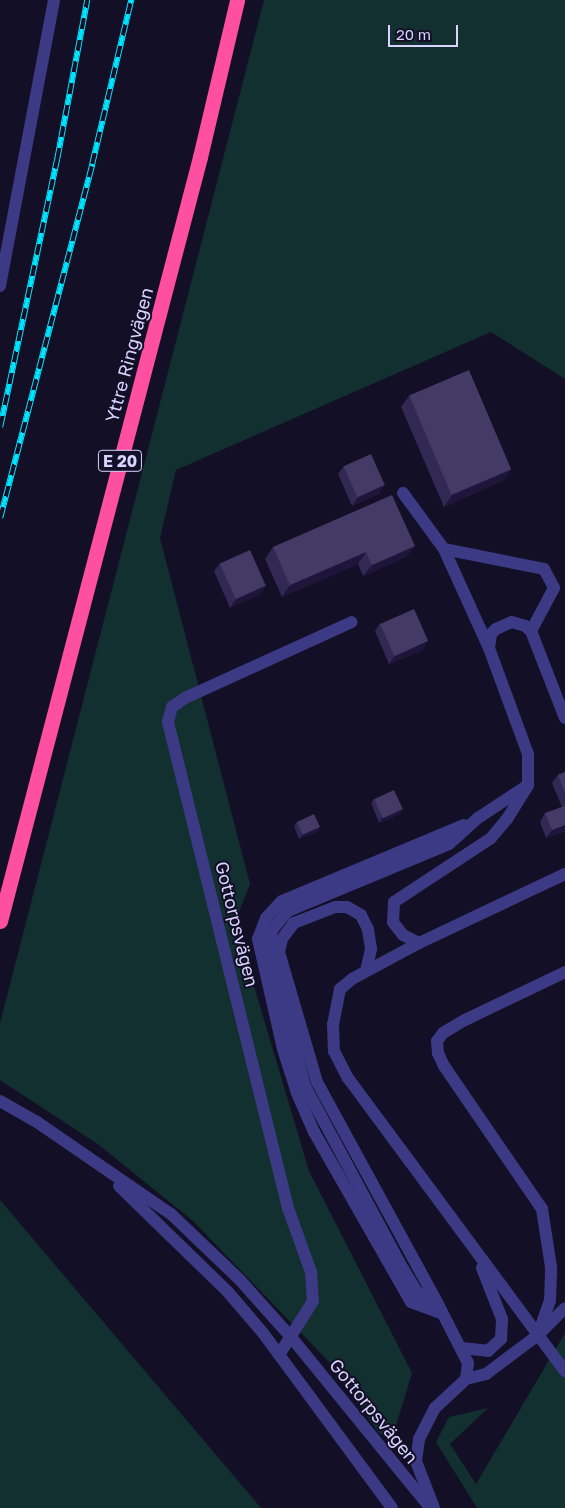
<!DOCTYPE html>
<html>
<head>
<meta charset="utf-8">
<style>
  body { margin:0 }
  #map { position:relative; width:565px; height:1508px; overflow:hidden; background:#130f26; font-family:"Golos Text",sans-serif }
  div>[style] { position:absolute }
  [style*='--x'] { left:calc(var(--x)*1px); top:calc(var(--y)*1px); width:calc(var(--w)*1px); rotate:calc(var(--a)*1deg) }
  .green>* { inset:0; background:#12302f }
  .minor>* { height:12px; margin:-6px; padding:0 6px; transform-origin:6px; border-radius:6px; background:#3d3a85 }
  .highway>* { height:15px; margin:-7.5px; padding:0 7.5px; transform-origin:7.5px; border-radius:7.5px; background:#ff4fa3 }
  .rail>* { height:5.5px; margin-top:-2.75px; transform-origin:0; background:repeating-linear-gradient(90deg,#130f26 0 11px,#00e5ff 0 22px); box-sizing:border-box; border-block:1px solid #00e5ff }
  .wall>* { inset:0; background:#312854 }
  .shaded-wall>* { inset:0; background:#1d163a }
  .building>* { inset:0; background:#433a66; transform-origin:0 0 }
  span { translate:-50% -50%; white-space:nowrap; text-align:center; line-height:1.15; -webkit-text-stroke:4px #130f26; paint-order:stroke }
  .shield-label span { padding:1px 4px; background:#130f26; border:1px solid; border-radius:4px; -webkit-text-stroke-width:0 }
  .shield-label { font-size:16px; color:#d9d4ff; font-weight:700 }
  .street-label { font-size:18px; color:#d9d4ff }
  .scale { position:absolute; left:388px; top:25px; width:70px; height:22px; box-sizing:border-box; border:2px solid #d9d4ff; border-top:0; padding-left:6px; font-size:15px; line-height:18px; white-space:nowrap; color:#d9d4ff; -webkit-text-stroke:4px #130f26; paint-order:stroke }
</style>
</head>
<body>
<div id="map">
  <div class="green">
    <div style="clip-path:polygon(264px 0,565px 0,565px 379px,491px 332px,176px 470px,160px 538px,250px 884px,235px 922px,309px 1171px,412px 1373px,391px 1442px,378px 1432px,330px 1363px,193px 1221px,99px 1145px,0 1080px,0 1023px)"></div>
    <div style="clip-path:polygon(0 1200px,261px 1508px,0 1508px)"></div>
    <div style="clip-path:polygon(565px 1333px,565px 1508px,477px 1508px,436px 1442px,449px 1417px,488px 1408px,450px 1444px,476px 1484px)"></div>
  </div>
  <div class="minor">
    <div style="--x:0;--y:286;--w:291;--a:-79.3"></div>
    <div style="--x:403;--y:493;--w:69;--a:53.8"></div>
    <div style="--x:444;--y:549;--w:109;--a:65.6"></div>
    <div style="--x:444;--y:549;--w:102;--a:11.3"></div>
    <div style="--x:544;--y:569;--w:21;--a:62"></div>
    <div style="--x:554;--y:588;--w:49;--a:118.1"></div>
    <div style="--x:565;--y:874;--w:161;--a:154.7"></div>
    <div style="--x:419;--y:943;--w:76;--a:151.8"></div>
    <div style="--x:352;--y:979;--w:16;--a:140"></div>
    <div style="--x:340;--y:989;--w:36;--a:101"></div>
    <div style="--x:333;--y:1024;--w:27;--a:88"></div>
    <div style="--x:334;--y:1051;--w:30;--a:63"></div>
    <div style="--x:348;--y:1078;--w:365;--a:53.5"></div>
    <div style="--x:419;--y:943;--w:18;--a:-153"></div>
    <div style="--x:403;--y:935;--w:16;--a:-128"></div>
    <div style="--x:393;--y:922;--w:20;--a:-87"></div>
    <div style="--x:394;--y:902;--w:116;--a:-33.4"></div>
    <div style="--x:491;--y:838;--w:25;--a:-50"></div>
    <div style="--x:507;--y:819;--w:38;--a:-58"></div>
    <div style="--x:366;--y:971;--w:23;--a:-77"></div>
    <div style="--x:371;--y:949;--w:20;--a:-99"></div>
    <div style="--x:368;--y:929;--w:16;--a:-117"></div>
    <div style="--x:361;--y:915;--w:16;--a:-150"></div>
    <div style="--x:347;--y:907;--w:12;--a:180"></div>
    <div style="--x:335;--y:907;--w:44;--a:158.7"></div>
    <div style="--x:294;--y:923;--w:20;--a:127"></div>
    <div style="--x:282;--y:939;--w:13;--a:103"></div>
    <div style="--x:279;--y:952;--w:135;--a:73.7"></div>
    <div style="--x:317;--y:1082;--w:251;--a:61.4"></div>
    <div style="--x:0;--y:1101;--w:43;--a:29.6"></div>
    <div style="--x:37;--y:1122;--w:163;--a:34.5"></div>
    <div style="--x:171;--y:1214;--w:95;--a:43.7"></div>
    <div style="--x:240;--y:1280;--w:76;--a:48.2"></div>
    <div style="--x:291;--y:1337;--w:218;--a:50.8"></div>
    <div style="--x:119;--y:1186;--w:152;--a:44.2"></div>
    <div style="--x:228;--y:1292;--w:54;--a:49.5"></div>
    <div style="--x:263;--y:1333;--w:217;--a:53.6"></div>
    <div style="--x:441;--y:1313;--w:32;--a:-160"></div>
    <div style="--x:411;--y:1302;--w:196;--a:-119.7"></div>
    <div style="--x:314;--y:1132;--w:43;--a:-113.6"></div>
    <div style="--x:297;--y:1093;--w:46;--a:-107.7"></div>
    <div style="--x:283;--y:1049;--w:113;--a:-102.8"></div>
    <div style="--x:258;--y:939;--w:22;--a:-69"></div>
    <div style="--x:266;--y:918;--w:23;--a:-47"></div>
    <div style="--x:282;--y:901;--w:197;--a:-22.7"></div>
    <div style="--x:538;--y:1335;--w:36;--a:-71"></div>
    <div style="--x:550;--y:1301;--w:34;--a:-88"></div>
    <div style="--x:551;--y:1267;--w:59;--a:-98.8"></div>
    <div style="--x:542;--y:1209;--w:173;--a:-124.4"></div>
    <div style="--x:444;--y:1066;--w:14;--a:-115"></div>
    <div style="--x:438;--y:1053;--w:12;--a:-95"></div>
    <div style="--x:437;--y:1041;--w:10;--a:-53"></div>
    <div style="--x:443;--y:1033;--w:26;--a:-31"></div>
    <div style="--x:465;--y:1020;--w:111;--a:-25.6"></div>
    <div style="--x:461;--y:1348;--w:27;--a:6"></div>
    <div style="--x:488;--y:1351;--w:18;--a:-43"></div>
    <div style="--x:501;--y:1339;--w:20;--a:-87"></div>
    <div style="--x:502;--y:1319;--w:55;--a:-111.4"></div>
    <div style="--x:279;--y:1355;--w:64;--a:-57.8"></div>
    <div style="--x:313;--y:1301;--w:29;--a:-94"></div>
    <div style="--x:311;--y:1272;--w:68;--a:-109.8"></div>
    <div style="--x:288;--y:1208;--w:501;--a:-103.87"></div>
    <div style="--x:168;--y:722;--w:16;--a:-75"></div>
    <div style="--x:172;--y:707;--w:16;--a:-35"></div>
    <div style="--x:185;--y:698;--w:183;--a:-24.5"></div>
    <div style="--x:466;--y:1379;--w:21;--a:-14"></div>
    <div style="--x:486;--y:1374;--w:65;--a:-36.9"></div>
    <div style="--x:538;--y:1335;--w:38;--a:-45"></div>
    <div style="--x:434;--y:1508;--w:50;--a:-111"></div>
    <div style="--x:416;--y:1461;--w:22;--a:-82"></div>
    <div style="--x:419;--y:1439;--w:35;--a:-63"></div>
    <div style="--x:435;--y:1408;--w:42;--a:-43.1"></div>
    <div style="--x:466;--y:1379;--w:16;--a:-83"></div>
    <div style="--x:468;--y:1363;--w:66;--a:-117"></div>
    <div style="--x:438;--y:1304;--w:24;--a:-150"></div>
    <div style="--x:417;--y:1292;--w:27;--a:-121"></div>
    <div style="--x:403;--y:1269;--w:208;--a:-118.2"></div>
    <div style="--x:305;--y:1086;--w:143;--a:-104.6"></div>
    <div style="--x:269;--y:948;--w:18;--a:-81"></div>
    <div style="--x:272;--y:930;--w:25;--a:-50"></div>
    <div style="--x:288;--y:911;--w:174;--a:-22.6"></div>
    <div style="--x:449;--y:844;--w:39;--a:-42"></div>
    <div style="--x:478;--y:818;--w:60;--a:-33.4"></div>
    <div style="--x:528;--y:785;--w:31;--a:-90"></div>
    <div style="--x:528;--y:754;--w:113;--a:-110.2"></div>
    <div style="--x:489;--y:648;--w:14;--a:-82"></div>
    <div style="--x:491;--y:634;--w:7;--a:-45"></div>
    <div style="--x:496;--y:629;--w:17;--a:-24"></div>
    <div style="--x:512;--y:622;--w:14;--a:17"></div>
    <div style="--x:525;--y:626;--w:8;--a:40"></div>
    <div style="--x:531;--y:631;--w:93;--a:68.7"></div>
  </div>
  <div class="highway">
    <div style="--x:0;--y:921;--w:790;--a:-75.33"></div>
    <div style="--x:200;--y:157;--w:161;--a:-76.7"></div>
  </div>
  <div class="rail">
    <div style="--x:0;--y:427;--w:274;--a:-78"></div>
    <div style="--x:57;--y:159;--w:162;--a:-79.3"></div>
    <div style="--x:0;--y:518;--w:366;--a:-75.4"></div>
    <div style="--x:92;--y:164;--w:169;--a:-76.6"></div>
  </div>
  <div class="wall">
    <div style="clip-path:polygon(409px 396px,504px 480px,444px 507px,401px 407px)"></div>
    <div style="clip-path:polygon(344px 466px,379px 494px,352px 506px,338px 474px)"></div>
    <div style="clip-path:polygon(415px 546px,406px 557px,363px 576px,358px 564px,282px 597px,265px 559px,273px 547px)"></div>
    <div style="clip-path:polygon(220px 563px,261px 594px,230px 608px,214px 571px)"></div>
    <div style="clip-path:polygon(380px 623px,423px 650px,389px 664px,375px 631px)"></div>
    <div style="clip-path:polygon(565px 772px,565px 831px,546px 838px,540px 822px,545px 813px,562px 807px,552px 783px,558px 775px)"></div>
    <div style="clip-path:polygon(374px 799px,400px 814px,379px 823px,371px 803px)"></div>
    <div style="clip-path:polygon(297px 822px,320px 827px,317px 832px,299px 839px,294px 826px)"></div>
  </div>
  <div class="shaded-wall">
    <div style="clip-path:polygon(512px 469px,504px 480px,444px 507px,452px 495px)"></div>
    <div style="clip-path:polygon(385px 485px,379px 494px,352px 506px,358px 497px)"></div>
    <div style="clip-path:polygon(415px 546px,406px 557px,363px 576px,372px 565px)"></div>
    <div style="clip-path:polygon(366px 552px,358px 564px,282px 597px,290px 585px)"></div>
    <div style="clip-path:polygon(266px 586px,261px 594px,230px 608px,236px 599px)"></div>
    <div style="clip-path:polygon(428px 641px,423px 650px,389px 664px,395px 656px)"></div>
    <div style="clip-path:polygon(403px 809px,400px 814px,379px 823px,382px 818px)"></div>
    <div style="clip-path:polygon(565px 825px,565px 831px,546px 838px,552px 830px)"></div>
    <div style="clip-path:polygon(320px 827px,317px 832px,299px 839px,302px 835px)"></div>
  </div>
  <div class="building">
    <div style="left:469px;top:370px;width:108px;height:65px;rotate:67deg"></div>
    <div style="left:371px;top:454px;width:34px;height:30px;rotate:66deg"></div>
    <div style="clip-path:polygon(392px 495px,415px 546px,372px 565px,366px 552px,290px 585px,273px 547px)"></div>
    <div style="left:250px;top:550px;width:39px;height:33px;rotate:66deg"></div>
    <div style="left:414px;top:609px;width:35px;height:37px;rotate:66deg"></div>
    <div style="clip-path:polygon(565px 772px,565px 793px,558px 775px)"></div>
    <div style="left:394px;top:790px;width:21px;height:22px;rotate:65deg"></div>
    <div style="clip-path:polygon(565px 806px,565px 825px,552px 830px,545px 813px)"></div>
    <div style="left:314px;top:814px;width:14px;height:19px;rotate:65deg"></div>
  </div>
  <div class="shield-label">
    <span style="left:120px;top:461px">E 20</span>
  </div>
  <div class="street-label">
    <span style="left:129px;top:355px;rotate:-75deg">Yttre Ringvägen</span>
    <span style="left:237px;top:924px;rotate:76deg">Gottorpsvägen</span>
    <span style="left:374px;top:1411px;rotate:51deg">Gottorpsvägen</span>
  </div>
  <div class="scale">20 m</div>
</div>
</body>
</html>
